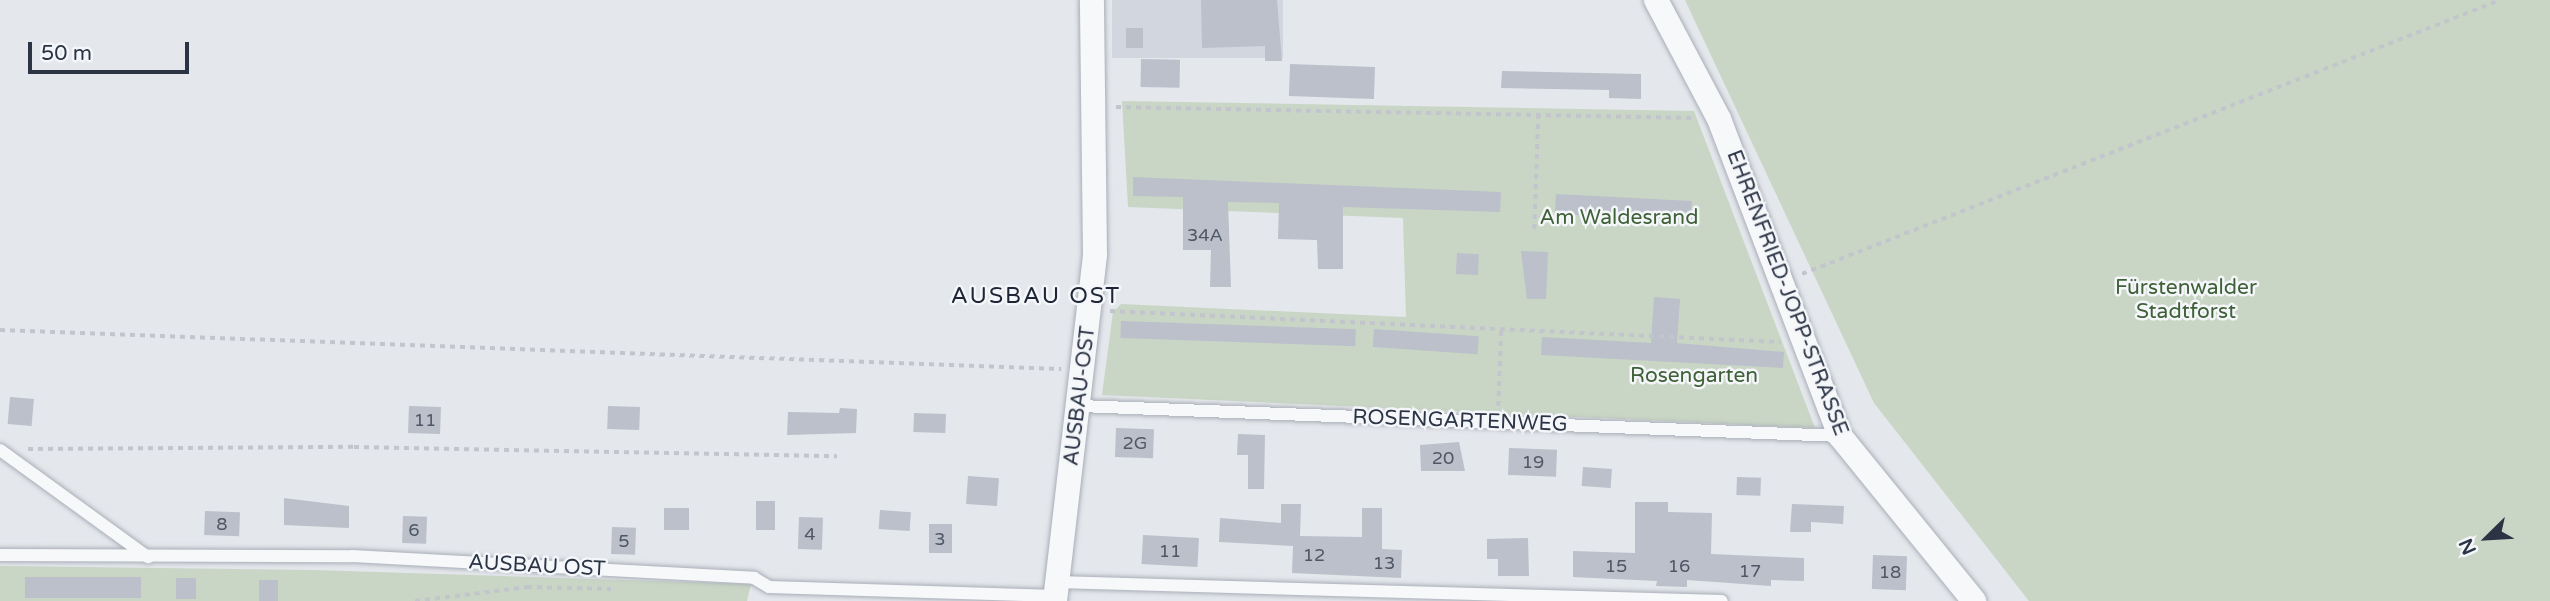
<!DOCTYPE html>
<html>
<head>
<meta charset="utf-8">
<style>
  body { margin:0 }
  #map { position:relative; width:2550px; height:601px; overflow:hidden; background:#e4e7ec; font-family:"Varela Round",sans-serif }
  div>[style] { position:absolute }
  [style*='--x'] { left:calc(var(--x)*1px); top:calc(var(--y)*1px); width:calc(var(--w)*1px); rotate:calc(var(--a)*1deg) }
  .built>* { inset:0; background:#d2d6de; transform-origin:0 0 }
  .green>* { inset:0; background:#c9d6c5 }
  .building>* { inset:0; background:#bbc0ca; transform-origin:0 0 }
  .path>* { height:3.5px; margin-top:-1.75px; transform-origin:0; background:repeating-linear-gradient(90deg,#c2c5cb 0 5px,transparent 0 10px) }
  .roads { filter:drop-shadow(0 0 2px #a9aeb7) drop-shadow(0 0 2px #a9aeb7) }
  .service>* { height:12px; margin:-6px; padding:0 6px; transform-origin:6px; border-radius:6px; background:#f7f8fa }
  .minor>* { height:24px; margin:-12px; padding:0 12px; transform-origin:12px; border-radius:12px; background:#f7f8fa }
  span { translate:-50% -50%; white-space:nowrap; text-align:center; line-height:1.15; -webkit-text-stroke:5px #f4f6f9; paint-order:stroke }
  .number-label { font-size:18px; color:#4f5766 }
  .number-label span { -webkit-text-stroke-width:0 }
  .park-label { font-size:21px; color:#3f6138 }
  .street-label { font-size:21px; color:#2b3445 }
  .neighbourhood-label { font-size:23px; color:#1d2536; letter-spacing:2px }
  .north { position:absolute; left:2452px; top:503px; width:70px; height:70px; -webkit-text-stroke:5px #f4f6f9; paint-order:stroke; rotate:246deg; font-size:19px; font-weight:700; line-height:28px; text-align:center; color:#2b3445 }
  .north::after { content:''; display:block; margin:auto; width:24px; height:32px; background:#2b3445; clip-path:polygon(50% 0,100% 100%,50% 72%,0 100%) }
  .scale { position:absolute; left:28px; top:42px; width:161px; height:32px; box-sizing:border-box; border:4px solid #2b3445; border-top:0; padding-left:9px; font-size:21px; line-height:24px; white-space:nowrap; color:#2b3445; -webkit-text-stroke:5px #f4f6f9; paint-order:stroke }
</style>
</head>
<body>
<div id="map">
  <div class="built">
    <div style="left:1112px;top:0;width:171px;height:58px"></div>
  </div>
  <div class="green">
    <div style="clip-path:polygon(1685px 0,2550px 0,2550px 601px,2029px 601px,1874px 403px)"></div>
    <div style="clip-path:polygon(1122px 101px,1694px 111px,1815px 428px,1102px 395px,1113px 312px,1121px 304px,1406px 317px,1403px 218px,1128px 207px)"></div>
    <div style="clip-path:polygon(0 566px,315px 570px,751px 584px,747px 601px,0 601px)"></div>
  </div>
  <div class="building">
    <div style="clip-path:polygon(1201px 0,1277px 0,1282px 61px,1265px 61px,1265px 46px,1202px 48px)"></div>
    <div style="left:1126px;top:28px;width:17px;height:20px"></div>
    <div style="left:1141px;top:59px;width:39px;height:28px;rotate:1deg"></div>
    <div style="left:1375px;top:67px;width:32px;height:85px;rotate:92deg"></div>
    <div style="clip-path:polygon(1502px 71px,1641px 74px,1641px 99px,1609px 98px,1609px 90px,1501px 88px)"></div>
    <div style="clip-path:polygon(1133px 177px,1501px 192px,1500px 212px,1343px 207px,1343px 269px,1318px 269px,1317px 240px,1278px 239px,1279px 203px,1228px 202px,1231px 287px,1210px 287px,1211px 250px,1183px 250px,1183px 197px,1133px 196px)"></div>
    <div style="left:1556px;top:194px;width:136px;height:20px;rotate:3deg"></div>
    <div style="clip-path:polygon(1521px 251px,1548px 252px,1546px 299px,1527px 299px)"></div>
    <div style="left:1457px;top:253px;width:22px;height:21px;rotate:3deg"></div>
    <div style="clip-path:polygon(1654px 297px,1680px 299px,1677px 343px,1784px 352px,1783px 368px,1541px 355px,1542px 337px,1651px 343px)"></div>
    <div style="left:1121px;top:321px;width:235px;height:17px;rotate:2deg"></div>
    <div style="left:1374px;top:329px;width:105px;height:18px;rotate:4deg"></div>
    <div style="left:10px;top:397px;width:24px;height:27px;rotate:5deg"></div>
    <div style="left:409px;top:406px;width:32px;height:27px;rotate:2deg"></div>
    <div style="left:608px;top:406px;width:32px;height:23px;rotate:2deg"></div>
    <div style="clip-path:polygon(840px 408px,857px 409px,856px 433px,787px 435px,788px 412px,839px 413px)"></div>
    <div style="left:914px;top:413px;width:32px;height:19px;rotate:2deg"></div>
    <div style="left:1116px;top:428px;width:38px;height:29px;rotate:2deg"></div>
    <div style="clip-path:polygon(1238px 434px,1265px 435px,1264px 489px,1248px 489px,1248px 455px,1237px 455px)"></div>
    <div style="clip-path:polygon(1459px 442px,1465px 471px,1421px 471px,1420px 445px)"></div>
    <div style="left:1509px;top:448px;width:48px;height:27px;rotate:2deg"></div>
    <div style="left:1583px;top:467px;width:29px;height:19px;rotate:4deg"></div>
    <div style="left:968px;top:476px;width:31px;height:28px;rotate:4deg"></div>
    <div style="left:1737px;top:477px;width:24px;height:18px;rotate:2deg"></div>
    <div style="clip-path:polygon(284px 498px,349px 506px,349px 528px,284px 525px)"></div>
    <div style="left:756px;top:501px;width:19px;height:29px"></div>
    <div style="clip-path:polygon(1635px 502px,1668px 502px,1668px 512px,1712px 513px,1711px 554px,1804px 558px,1804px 581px,1771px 580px,1771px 586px,1687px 580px,1687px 587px,1656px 586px,1657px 581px,1573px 577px,1573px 551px,1635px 553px)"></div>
    <div style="clip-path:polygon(1281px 504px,1301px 504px,1300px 536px,1362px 537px,1362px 508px,1382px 508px,1382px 549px,1402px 550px,1401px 578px,1292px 573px,1293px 546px,1219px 542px,1220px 518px,1281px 523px)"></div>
    <div style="clip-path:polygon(1792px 504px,1844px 506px,1843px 524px,1811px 522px,1811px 532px,1790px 532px)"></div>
    <div style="left:664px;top:508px;width:25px;height:22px"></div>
    <div style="left:880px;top:510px;width:31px;height:19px;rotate:4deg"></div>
    <div style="left:205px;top:511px;width:35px;height:24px;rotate:2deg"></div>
    <div style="left:403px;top:516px;width:24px;height:27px;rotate:2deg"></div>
    <div style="left:799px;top:517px;width:24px;height:32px;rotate:2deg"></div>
    <div style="left:929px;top:524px;width:23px;height:29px"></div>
    <div style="left:612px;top:527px;width:24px;height:27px;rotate:2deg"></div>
    <div style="left:1143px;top:535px;width:56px;height:29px;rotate:3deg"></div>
    <div style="clip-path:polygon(1528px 538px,1529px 576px,1498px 576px,1498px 559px,1487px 559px,1487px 539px)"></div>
    <div style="left:1873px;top:555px;width:34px;height:34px;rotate:2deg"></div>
    <div style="left:25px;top:577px;width:116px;height:21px"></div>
    <div style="left:176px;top:578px;width:20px;height:21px"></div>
    <div style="left:259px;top:580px;width:19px;height:21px"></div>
  </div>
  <div class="path">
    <div style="--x:1116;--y:107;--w:577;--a:1.09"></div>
    <div style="--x:1534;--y:229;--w:114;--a:-88"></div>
    <div style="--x:1802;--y:274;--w:750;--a:-21.43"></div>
    <div style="--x:1110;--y:311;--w:671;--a:2.65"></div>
    <div style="--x:0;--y:330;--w:1062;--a:2.11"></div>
    <div style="--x:1498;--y:406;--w:78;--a:-87.8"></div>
    <div style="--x:28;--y:449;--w:326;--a:-0.4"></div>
    <div style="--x:354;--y:447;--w:483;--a:1.1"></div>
    <div style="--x:415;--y:601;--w:113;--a:-7.1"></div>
    <div style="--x:527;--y:587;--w:84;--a:1.4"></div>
  </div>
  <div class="roads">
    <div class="service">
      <div style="--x:1080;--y:406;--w:761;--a:2.26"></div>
      <div style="--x:0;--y:450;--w:183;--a:35.9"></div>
      <div style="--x:0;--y:555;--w:352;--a:0.2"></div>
      <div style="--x:352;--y:556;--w:403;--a:3.1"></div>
      <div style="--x:754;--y:578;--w:17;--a:31"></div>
      <div style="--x:769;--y:587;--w:287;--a:1.8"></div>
      <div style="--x:1057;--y:582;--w:665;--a:1.64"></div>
    </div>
    <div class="minor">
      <div style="--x:1656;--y:0;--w:135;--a:62.1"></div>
      <div style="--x:1719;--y:119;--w:339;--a:69.1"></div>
      <div style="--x:1840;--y:436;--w:213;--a:50.9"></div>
      <div style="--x:1055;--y:601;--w:349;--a:-83.4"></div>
      <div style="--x:1095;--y:254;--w:254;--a:-90.7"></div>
    </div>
  </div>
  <div class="number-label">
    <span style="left:1205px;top:235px">34A</span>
    <span style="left:425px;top:420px">11</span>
    <span style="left:1135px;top:443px">2G</span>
    <span style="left:1443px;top:458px">20</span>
    <span style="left:1533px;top:462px">19</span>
    <span style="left:222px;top:524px">8</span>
    <span style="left:414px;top:530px">6</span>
    <span style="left:810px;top:534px">4</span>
    <span style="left:940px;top:539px">3</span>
    <span style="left:624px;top:541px">5</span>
    <span style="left:1170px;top:551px">11</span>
    <span style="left:1314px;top:555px">12</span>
    <span style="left:1384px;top:563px">13</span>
    <span style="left:1616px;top:566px">15</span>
    <span style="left:1679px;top:566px">16</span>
    <span style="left:1750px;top:571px">17</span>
    <span style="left:1890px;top:572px">18</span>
  </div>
  <div class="park-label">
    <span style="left:1619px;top:218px">Am Waldesrand</span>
    <span style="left:2186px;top:300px">Fürstenwalder<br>Stadtforst</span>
    <span style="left:1694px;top:376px">Rosengarten</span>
  </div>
  <div class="street-label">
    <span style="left:1787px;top:293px;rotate:69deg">EHRENFRIED-JOPP-STRASSE</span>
    <span style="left:1080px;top:396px;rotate:-83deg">AUSBAU-OST</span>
    <span style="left:1460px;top:421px;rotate:2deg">ROSENGARTENWEG</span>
    <span style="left:537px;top:566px;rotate:3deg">AUSBAU OST</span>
  </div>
  <div class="neighbourhood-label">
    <span style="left:1036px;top:296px">AUSBAU OST</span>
  </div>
  <div class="north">N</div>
  <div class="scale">50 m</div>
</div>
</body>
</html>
